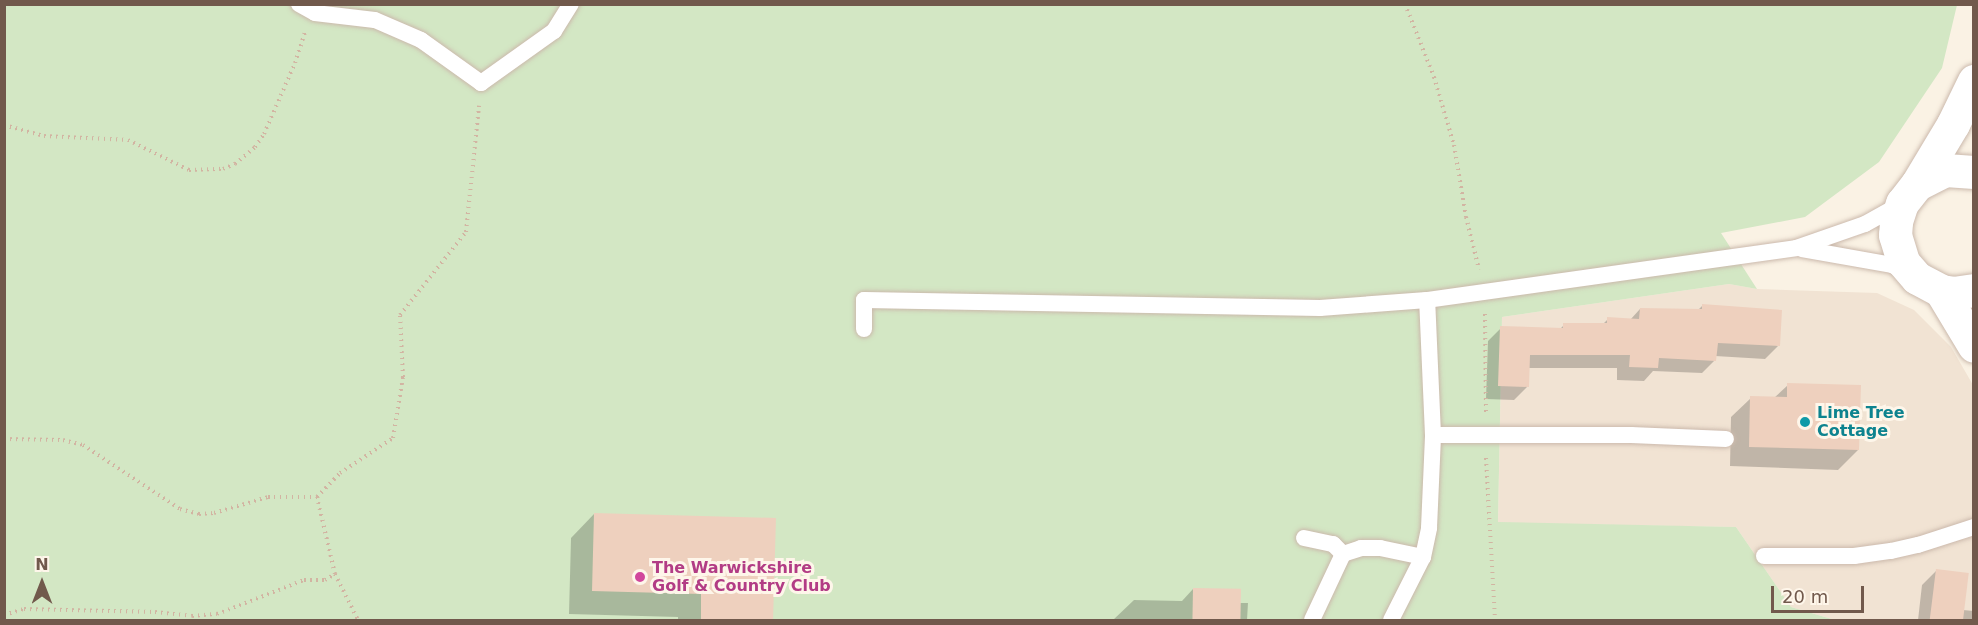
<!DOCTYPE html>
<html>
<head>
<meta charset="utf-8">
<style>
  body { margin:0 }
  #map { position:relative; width:1978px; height:625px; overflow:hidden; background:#faf2e4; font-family:"DejaVu Sans",sans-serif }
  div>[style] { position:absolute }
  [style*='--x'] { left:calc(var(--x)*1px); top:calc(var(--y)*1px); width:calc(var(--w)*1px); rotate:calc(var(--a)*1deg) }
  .residential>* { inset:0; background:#f1e3d3 }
  .green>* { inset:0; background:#d3e7c4 }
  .shadow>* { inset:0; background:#0003 }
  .building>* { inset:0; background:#eed0be; transform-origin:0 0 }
  .path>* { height:4px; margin-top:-2px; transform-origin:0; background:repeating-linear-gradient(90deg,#d2b4a2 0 1.5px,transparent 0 6px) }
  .roads { filter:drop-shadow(0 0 2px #cbb9ac) drop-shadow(0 0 2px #cbb9ac) }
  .lane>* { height:16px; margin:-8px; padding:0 8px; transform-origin:8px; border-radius:8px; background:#fff }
  .secondary>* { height:33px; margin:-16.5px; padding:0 16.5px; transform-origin:16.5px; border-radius:16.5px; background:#fff }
  .dots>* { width:16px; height:16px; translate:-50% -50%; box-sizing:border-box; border:3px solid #fef6ea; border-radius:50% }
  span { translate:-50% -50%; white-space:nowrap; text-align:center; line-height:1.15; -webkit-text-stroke:6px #fef6ea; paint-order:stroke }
  .culture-label { font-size:16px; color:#0d838f; font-weight:700 }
  .left { translate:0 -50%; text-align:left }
  .hotel-label { font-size:16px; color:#b23c85; font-weight:700 }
  .frame { position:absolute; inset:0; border:6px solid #71594c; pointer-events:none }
  .north { position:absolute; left:12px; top:553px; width:60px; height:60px; -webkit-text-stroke:4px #fef6ea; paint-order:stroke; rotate:0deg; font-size:16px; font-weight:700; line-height:24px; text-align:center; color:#71594c }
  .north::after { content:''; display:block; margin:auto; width:21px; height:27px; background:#71594c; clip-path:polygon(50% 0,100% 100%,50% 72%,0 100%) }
  .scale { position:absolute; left:1771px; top:586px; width:93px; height:27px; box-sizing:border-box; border:3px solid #71594c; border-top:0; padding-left:8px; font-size:18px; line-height:21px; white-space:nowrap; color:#71594c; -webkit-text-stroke:4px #fef6ea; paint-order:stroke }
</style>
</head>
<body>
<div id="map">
  <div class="residential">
    <div style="clip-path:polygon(1729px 284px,1757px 289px,1877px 293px,1914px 310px,1951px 347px,1973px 385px,1973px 620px,1835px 620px,1791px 607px,1736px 527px,1498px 523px,1502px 317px)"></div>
  </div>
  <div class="green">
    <div style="clip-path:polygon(4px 5px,1957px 5px,1942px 68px,1879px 162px,1805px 217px,1721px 233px,1757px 289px,1729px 284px,1502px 317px,1498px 522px,1736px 527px,1791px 607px,1835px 620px,5px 620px)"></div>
  </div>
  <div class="shadow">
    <div style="clip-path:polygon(1703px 305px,1778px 346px,1765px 359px,1715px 356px,1715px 360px,1702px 373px,1653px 371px,1644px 381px,1617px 380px,1617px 368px,1528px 368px,1527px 387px,1514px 400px,1486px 399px,1488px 341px,1501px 328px,1559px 330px,1564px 325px,1602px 325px,1608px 319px,1630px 320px,1640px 309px,1697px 311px)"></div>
    <div style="clip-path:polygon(1788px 385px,1858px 450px,1838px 470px,1730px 466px,1731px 417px,1751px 398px,1774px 398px)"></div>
    <div style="clip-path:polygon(594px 514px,771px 620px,678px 620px,678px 617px,569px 614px,571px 538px)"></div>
    <div style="clip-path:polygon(1936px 571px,1963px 610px,1974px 611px,1974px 620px,1918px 620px,1922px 585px)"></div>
    <div style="clip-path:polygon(1193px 589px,1239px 603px,1248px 603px,1247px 620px,1113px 620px,1134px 600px,1182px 601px)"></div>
  </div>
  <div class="building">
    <div style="clip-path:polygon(1702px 304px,1782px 310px,1780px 346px,1718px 343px,1716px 361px,1659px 358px,1658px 368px,1629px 367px,1630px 355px,1530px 355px,1529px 387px,1498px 386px,1500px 326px,1563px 328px,1563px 323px,1607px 323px,1607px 317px,1639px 319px,1640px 308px,1702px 309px)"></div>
    <div style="clip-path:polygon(1787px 383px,1861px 385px,1859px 450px,1749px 447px,1750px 396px,1787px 397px)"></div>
    <div style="clip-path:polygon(594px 513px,776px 518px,773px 621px,701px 621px,701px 594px,592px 591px)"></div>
    <div style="left:1936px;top:569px;width:33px;height:52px;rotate:7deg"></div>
    <div style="left:1193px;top:588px;width:48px;height:33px;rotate:1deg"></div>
  </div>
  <div class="path">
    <div style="--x:1405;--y:4;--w:79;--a:68.3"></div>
    <div style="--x:1434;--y:77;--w:71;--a:73.6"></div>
    <div style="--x:1454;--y:145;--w:73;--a:80.5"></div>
    <div style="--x:1466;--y:217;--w:54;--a:76"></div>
    <div style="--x:4;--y:125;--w:41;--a:15.4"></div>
    <div style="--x:44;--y:136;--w:84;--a:2.7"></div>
    <div style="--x:128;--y:140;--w:68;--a:26.2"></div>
    <div style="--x:189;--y:170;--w:34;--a:-2"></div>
    <div style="--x:223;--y:169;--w:13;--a:-23"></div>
    <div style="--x:235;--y:164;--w:26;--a:-40"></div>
    <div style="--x:255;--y:147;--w:16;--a:-55"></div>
    <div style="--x:264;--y:134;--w:77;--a:-66.4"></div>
    <div style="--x:295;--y:63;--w:32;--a:-72"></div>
    <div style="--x:1485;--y:314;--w:98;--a:89.4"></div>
    <div style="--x:4;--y:439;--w:59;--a:1"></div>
    <div style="--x:63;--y:440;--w:21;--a:14"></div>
    <div style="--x:83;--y:445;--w:116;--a:33.4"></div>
    <div style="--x:180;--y:509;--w:20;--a:15"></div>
    <div style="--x:199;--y:514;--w:15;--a:-4"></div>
    <div style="--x:214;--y:513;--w:56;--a:-16.5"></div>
    <div style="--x:268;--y:497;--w:49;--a:0"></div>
    <div style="--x:317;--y:497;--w:33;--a:-46"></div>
    <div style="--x:340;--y:473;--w:64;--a:-33.4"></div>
    <div style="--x:393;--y:438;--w:62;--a:-80.7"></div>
    <div style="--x:403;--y:377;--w:62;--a:-92.8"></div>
    <div style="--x:400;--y:315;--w:106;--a:-51.5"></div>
    <div style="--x:466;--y:232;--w:127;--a:-84.1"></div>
    <div style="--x:1486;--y:458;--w:162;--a:86.8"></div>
    <div style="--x:335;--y:574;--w:51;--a:63.4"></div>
    <div style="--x:4;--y:615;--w:21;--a:-17"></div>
    <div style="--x:24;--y:609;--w:131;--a:1.3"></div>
    <div style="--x:155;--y:612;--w:37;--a:6"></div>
    <div style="--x:192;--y:616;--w:25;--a:-5"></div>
    <div style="--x:217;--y:614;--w:93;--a:-21.3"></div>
    <div style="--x:304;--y:580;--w:21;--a:0"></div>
    <div style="--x:325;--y:580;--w:12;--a:-31"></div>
    <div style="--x:335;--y:574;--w:79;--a:-103.2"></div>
  </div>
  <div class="roads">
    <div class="lane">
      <div style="--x:299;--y:4;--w:18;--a:29"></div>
      <div style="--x:315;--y:13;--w:60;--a:6.7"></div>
      <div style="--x:375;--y:20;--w:50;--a:23.5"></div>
      <div style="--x:421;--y:40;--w:74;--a:35.6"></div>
      <div style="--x:481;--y:83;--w:90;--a:-35.5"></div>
      <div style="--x:554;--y:31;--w:32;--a:-58"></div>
      <div style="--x:1802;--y:249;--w:91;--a:10.1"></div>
      <div style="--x:1892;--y:265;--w:15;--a:28"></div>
      <div style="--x:864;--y:329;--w:29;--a:-90"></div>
      <div style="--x:864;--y:300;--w:456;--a:1"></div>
      <div style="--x:1320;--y:308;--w:107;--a:-4.3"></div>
      <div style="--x:1433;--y:435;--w:198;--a:0"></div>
      <div style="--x:1631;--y:435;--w:95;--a:2.4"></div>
      <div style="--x:1304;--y:538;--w:30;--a:12"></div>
      <div style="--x:1333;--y:544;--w:14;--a:45"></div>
      <div style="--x:1764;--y:556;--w:90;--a:0"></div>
      <div style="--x:1854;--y:556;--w:37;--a:-8"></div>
      <div style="--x:1891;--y:551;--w:28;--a:-13"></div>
      <div style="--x:1918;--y:545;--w:59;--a:-17.8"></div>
      <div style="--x:1312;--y:620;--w:73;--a:-64.8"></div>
      <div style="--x:1343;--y:554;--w:19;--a:-18"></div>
      <div style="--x:1361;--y:548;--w:19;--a:0"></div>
      <div style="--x:1380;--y:548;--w:44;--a:11.8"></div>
      <div style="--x:1391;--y:620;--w:71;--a:-63.1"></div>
      <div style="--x:1423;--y:557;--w:30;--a:-78"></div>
      <div style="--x:1429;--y:528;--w:93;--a:-87.5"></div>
      <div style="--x:1433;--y:435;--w:135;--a:-92.5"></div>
      <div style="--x:1427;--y:300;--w:373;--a:-8"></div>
      <div style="--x:1796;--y:248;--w:73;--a:-19.2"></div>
      <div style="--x:1865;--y:224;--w:39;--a:-29"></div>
    </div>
    <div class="secondary">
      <div style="--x:1974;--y:172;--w:29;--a:-176"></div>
      <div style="--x:1945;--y:170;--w:31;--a:153"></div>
      <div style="--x:1917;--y:184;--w:24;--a:128"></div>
      <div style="--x:1902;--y:203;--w:20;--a:108"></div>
      <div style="--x:1896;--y:222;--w:13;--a:94"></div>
      <div style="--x:1895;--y:235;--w:28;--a:73"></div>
      <div style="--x:1903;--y:262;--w:21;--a:49"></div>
      <div style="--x:1917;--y:278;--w:27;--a:28"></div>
      <div style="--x:1941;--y:291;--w:12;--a:9"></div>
      <div style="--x:1953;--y:293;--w:21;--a:-8"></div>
      <div style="--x:1917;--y:184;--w:70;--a:-59"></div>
      <div style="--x:1953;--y:124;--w:48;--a:-64"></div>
      <div style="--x:1941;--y:291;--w:64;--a:59"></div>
    </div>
  </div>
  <div class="dots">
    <div style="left:1805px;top:422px;background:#0f9aa8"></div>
    <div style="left:640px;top:577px;background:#d1479c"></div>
  </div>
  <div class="culture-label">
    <span class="left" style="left:1817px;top:422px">Lime Tree<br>Cottage</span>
  </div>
  <div class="hotel-label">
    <span class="left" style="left:652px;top:577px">The Warwickshire<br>Golf &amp; Country Club</span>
  </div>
  <div class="frame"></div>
  <div class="north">N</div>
  <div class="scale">20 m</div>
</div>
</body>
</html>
